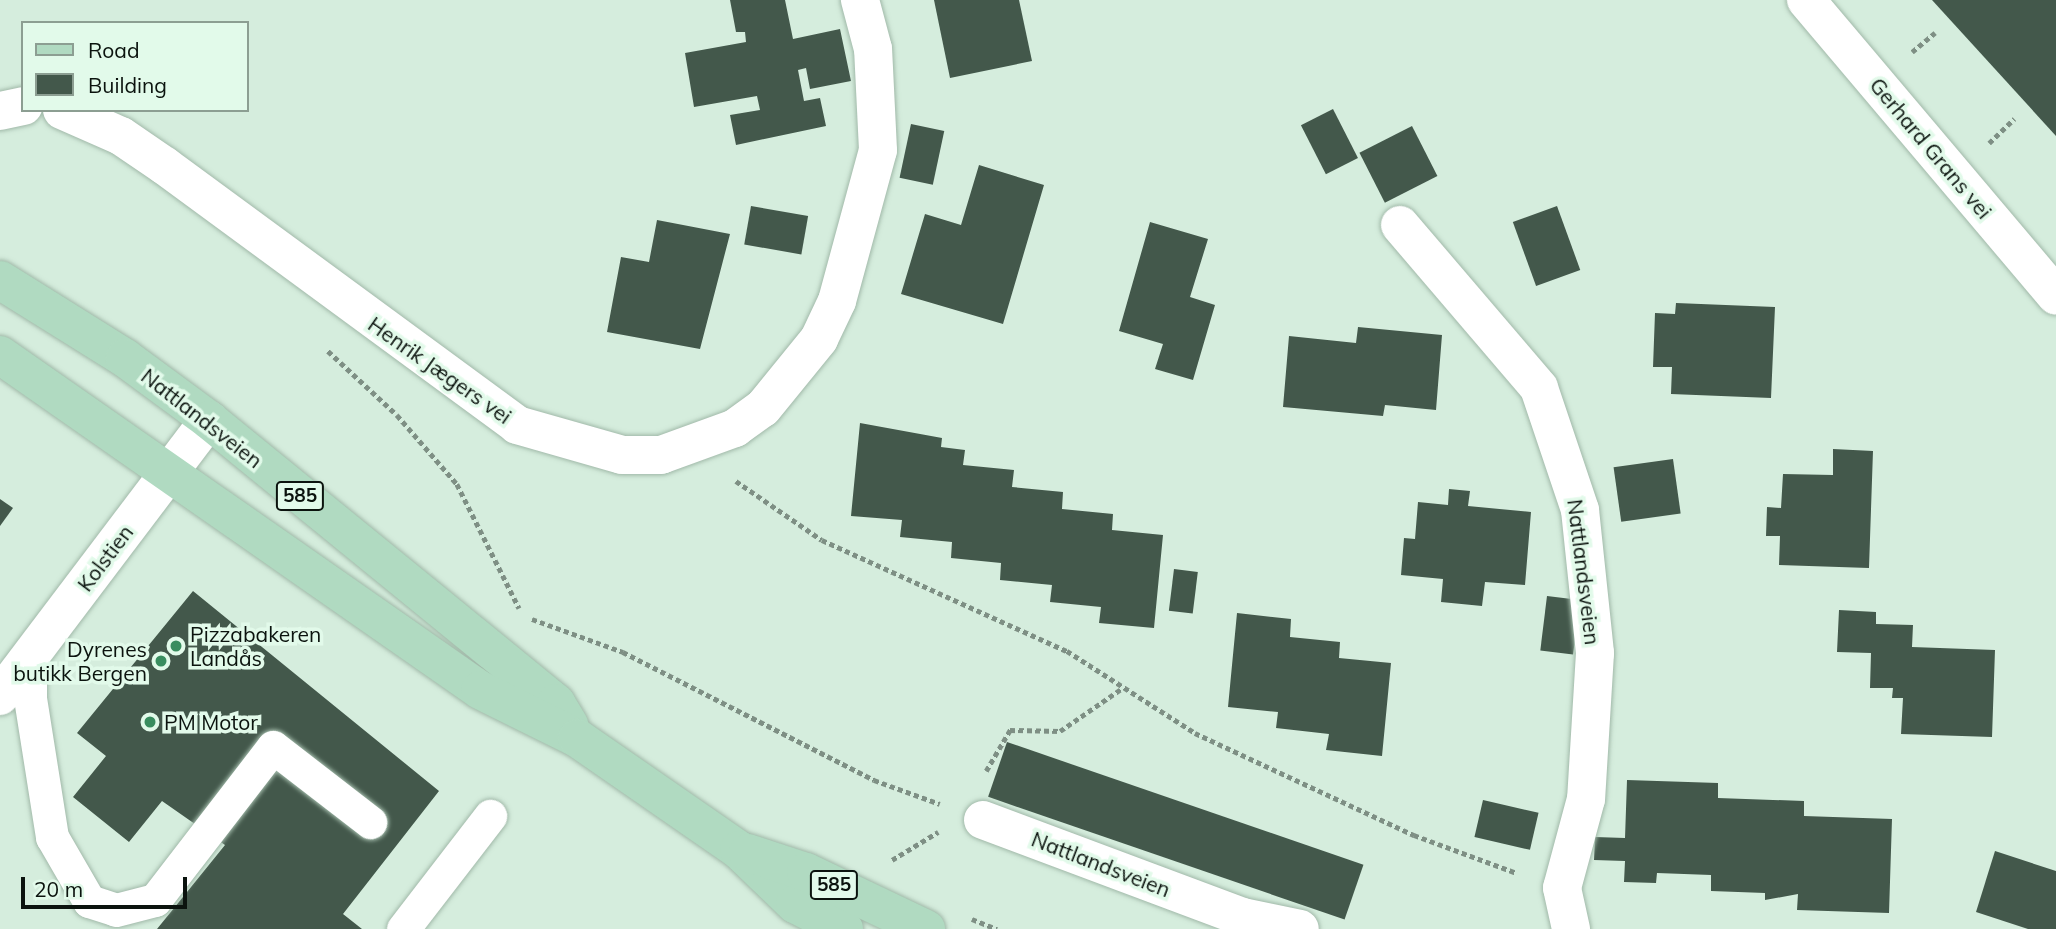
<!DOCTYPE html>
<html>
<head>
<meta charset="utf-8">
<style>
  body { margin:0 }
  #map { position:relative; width:2056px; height:929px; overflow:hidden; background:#d5eddd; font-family:Mulish,sans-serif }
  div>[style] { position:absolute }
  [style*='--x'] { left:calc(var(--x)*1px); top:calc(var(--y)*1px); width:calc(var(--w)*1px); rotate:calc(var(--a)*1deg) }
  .building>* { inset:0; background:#43584b; transform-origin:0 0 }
  .path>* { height:4.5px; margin-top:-2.25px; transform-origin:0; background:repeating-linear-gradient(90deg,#7e8f84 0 5px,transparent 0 8.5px) }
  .roads { filter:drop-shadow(0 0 2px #a1b9a9) drop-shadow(0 0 2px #a1b9a9) }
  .lane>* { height:33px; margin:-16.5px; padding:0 16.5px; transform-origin:16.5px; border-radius:16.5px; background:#fff }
  .street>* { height:38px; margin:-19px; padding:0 19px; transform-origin:19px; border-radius:19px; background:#fff }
  .primary>* { height:38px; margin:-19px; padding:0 19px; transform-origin:19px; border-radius:19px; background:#b0dac1 }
  .dots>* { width:19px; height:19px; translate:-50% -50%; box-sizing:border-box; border:4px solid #e2faea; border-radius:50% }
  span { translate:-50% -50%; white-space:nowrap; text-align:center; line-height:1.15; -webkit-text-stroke:7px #e2faea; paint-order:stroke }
  .shield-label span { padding:2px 5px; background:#e2faea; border:2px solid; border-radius:5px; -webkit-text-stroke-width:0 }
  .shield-label { font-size:19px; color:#0b130e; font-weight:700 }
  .street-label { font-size:21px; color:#0b130e }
  .poi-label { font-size:21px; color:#0b130e }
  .left { translate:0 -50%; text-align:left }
  .right { translate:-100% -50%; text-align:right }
  .legend { position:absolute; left:21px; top:21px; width:228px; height:91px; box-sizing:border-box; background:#e2faea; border:2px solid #8c9e92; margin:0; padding:9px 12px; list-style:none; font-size:21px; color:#0b130e }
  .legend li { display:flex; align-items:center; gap:14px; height:35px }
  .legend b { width:35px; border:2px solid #8c9e92 }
  .scale { position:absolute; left:21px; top:877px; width:166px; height:32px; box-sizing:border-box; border:4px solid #0b130e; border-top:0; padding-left:9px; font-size:21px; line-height:24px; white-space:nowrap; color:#0b130e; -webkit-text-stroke:5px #e2faea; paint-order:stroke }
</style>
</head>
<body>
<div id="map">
  <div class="building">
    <div style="clip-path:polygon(730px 0,785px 0,793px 39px,840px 29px,851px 81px,810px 89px,806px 68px,798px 70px,804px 101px,820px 98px,826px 126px,736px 145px,730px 115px,760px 110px,757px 96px,694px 107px,685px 53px,746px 42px,745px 32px,736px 32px)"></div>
    <div style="clip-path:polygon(934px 0,1019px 0,1032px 61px,950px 78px)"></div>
    <div style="clip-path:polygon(1932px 0,2056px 0,2056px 136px)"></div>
    <div style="left:1333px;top:109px;width:55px;height:36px;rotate:63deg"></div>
    <div style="left:911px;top:124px;width:34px;height:55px;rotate:12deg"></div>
    <div style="left:1412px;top:126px;width:56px;height:59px;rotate:63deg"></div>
    <div style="clip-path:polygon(979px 165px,1044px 185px,1003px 324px,901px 294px,925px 214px,961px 225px)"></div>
    <div style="left:751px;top:206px;width:58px;height:39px;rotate:10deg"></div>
    <div style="left:1557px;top:206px;width:68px;height:47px;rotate:70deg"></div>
    <div style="clip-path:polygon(657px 220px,730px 234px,700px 349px,607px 332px,621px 257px,649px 262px)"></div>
    <div style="clip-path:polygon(1150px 222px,1208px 239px,1190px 297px,1215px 305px,1193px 380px,1155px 369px,1163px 344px,1119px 331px)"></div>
    <div style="clip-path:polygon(1676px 303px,1775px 307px,1771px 398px,1671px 394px,1672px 367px,1653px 367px,1655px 313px,1675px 314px)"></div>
    <div style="clip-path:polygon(1358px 327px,1442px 335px,1436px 410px,1385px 405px,1383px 416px,1283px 407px,1289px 336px,1356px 343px)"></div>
    <div style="clip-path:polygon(860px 423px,942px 438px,941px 447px,965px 450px,963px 465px,1014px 470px,1012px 487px,1063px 492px,1062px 509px,1113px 514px,1112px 530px,1163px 535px,1154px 628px,1099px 623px,1101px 607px,1050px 602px,1052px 585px,1000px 580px,1001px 563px,951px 558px,952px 542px,900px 537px,902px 520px,851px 516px)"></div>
    <div style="clip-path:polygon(1833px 449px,1873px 451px,1869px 568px,1779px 565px,1780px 536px,1766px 536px,1767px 507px,1781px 508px,1783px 474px,1833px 475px)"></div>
    <div style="left:1673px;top:459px;width:55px;height:60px;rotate:82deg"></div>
    <div style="clip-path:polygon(1449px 489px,1470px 491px,1468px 506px,1531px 512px,1525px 585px,1485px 582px,1482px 606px,1441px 602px,1443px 579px,1401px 575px,1404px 538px,1415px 539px,1418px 502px,1448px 505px)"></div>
    <div style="clip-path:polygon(0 499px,13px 508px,0 526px)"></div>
    <div style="left:1174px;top:569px;width:24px;height:42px;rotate:7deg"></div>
    <div style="clip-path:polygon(193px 591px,439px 791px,343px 914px,362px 929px,157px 929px,225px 845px,162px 801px,129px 842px,73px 797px,106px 756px,77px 733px)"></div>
    <div style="left:1547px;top:596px;width:33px;height:55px;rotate:7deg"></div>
    <div style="clip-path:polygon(1839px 610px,1876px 612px,1876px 624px,1913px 625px,1912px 647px,1995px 650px,1992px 737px,1901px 734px,1903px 698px,1892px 698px,1893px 688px,1870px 688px,1871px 653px,1837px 652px)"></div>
    <div style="clip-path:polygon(1237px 613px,1291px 619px,1290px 637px,1340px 642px,1339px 658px,1391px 663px,1382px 756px,1326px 750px,1329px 734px,1276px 728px,1278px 712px,1228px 707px)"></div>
    <div style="left:1007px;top:742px;width:377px;height:58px;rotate:19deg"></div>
    <div style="clip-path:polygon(1627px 780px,1718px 783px,1718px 798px,1804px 801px,1804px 816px,1892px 819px,1889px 913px,1797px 910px,1798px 894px,1765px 900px,1765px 893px,1711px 891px,1711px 875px,1657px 873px,1656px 883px,1624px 882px,1625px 861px,1594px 860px,1595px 837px,1625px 838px)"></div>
    <div style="left:1483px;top:800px;width:57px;height:38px;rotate:13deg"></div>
    <div style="clip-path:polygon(1995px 851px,2056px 871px,2056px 929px,2028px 929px,1976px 912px)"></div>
  </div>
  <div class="path">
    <div style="--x:1912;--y:52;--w:30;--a:-40"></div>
    <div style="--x:1989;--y:143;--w:35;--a:-44"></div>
    <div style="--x:328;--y:351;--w:94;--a:42.8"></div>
    <div style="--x:397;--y:415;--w:91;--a:49"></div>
    <div style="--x:457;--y:484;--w:139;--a:63.4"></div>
    <div style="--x:736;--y:481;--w:104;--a:34.5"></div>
    <div style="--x:822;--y:540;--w:269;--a:24.4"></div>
    <div style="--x:1067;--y:651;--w:152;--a:32.6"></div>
    <div style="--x:1195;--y:733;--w:242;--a:25"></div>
    <div style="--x:1414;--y:835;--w:110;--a:20.3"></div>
    <div style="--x:532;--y:619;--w:97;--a:19.9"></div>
    <div style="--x:623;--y:652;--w:282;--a:27"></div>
    <div style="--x:874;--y:780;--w:70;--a:20"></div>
    <div style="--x:986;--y:771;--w:48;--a:-59.7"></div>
    <div style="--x:1010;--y:730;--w:50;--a:1.1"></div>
    <div style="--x:1060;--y:731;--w:74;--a:-34.5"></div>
    <div style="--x:892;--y:860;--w:54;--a:-31.3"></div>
    <div style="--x:972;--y:919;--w:27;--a:22"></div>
  </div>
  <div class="roads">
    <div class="lane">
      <div style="--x:30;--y:656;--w:42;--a:90"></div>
      <div style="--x:30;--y:698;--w:141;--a:81"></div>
      <div style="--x:52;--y:837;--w:74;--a:60"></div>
      <div style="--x:89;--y:901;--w:28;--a:18"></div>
      <div style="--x:116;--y:910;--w:40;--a:-14.4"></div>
      <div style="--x:155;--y:900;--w:193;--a:-52.4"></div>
      <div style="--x:273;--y:747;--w:123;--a:37.7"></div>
      <div style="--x:403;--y:929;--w:143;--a:-52.4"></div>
    </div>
    <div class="street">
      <div style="--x:1806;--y:0;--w:387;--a:49.8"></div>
      <div style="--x:62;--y:110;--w:64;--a:23.8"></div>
      <div style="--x:121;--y:136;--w:53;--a:34.3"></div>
      <div style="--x:165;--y:166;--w:437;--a:36.3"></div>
      <div style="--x:517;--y:425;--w:109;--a:15.9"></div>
      <div style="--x:622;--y:455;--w:39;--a:0"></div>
      <div style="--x:661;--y:455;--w:79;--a:-20"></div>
      <div style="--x:735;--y:428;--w:34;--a:-36"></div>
      <div style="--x:763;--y:408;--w:89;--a:-50.9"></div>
      <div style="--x:819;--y:339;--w:42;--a:-64.7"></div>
      <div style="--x:837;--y:301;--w:156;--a:-74.8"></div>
      <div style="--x:878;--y:150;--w:101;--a:-92.8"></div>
      <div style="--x:873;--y:49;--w:51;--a:-104.9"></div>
      <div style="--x:0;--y:111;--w:24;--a:-12"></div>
      <div style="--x:1400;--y:225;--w:214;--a:49.5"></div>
      <div style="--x:1539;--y:388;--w:129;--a:71.4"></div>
      <div style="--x:1580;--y:510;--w:144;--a:84"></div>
      <div style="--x:1595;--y:653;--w:146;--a:93.5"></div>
      <div style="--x:1586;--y:799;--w:92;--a:105.1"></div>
      <div style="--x:1562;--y:888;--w:42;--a:77.6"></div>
      <div style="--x:0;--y:696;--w:346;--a:-52.9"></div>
      <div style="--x:983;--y:820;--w:278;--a:20.5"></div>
      <div style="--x:1243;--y:917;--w:58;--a:11.9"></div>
    </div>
    <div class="primary">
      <div style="--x:0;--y:280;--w:147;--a:32"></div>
      <div style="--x:125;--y:358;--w:104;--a:36.4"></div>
      <div style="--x:209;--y:420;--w:448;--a:39.2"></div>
      <div style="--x:556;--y:703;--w:26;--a:59"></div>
      <div style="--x:0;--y:355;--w:585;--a:34.91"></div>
      <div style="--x:480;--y:690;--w:108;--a:26.3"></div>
      <div style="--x:577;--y:738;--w:197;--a:34.7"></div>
      <div style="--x:739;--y:850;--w:78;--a:44"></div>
      <div style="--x:795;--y:904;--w:55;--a:27"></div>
      <div style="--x:748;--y:853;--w:61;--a:18.1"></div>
      <div style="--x:806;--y:872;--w:133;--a:25.4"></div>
    </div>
  </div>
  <div class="dots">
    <div style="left:176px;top:646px;background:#398d5f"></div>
    <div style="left:161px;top:661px;background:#398d5f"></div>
    <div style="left:150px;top:722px;background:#398d5f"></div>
  </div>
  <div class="shield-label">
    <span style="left:300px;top:496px">585</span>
    <span style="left:834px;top:885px">585</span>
  </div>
  <div class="street-label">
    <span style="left:1931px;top:148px;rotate:50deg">Gerhard Grans vei</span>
    <span style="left:440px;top:370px;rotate:35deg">Henrik Jægers vei</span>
    <span style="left:202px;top:418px;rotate:38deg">Nattlandsveien</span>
    <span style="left:105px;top:558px;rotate:-53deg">Kolstien</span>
    <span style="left:1584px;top:572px;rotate:83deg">Nattlandsveien</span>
    <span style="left:1101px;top:864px;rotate:21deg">Nattlandsveien</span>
  </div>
  <div class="poi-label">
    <span class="left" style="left:190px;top:646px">Pizzabakeren<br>Landås</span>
    <span class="right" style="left:147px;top:661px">Dyrenes<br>butikk Bergen</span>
    <span class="left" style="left:164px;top:722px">PM Motor</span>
  </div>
  <ul class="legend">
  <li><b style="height:9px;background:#b0dac1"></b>Road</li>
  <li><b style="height:19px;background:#43584b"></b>Building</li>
  </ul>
  <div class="scale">20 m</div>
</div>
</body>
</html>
